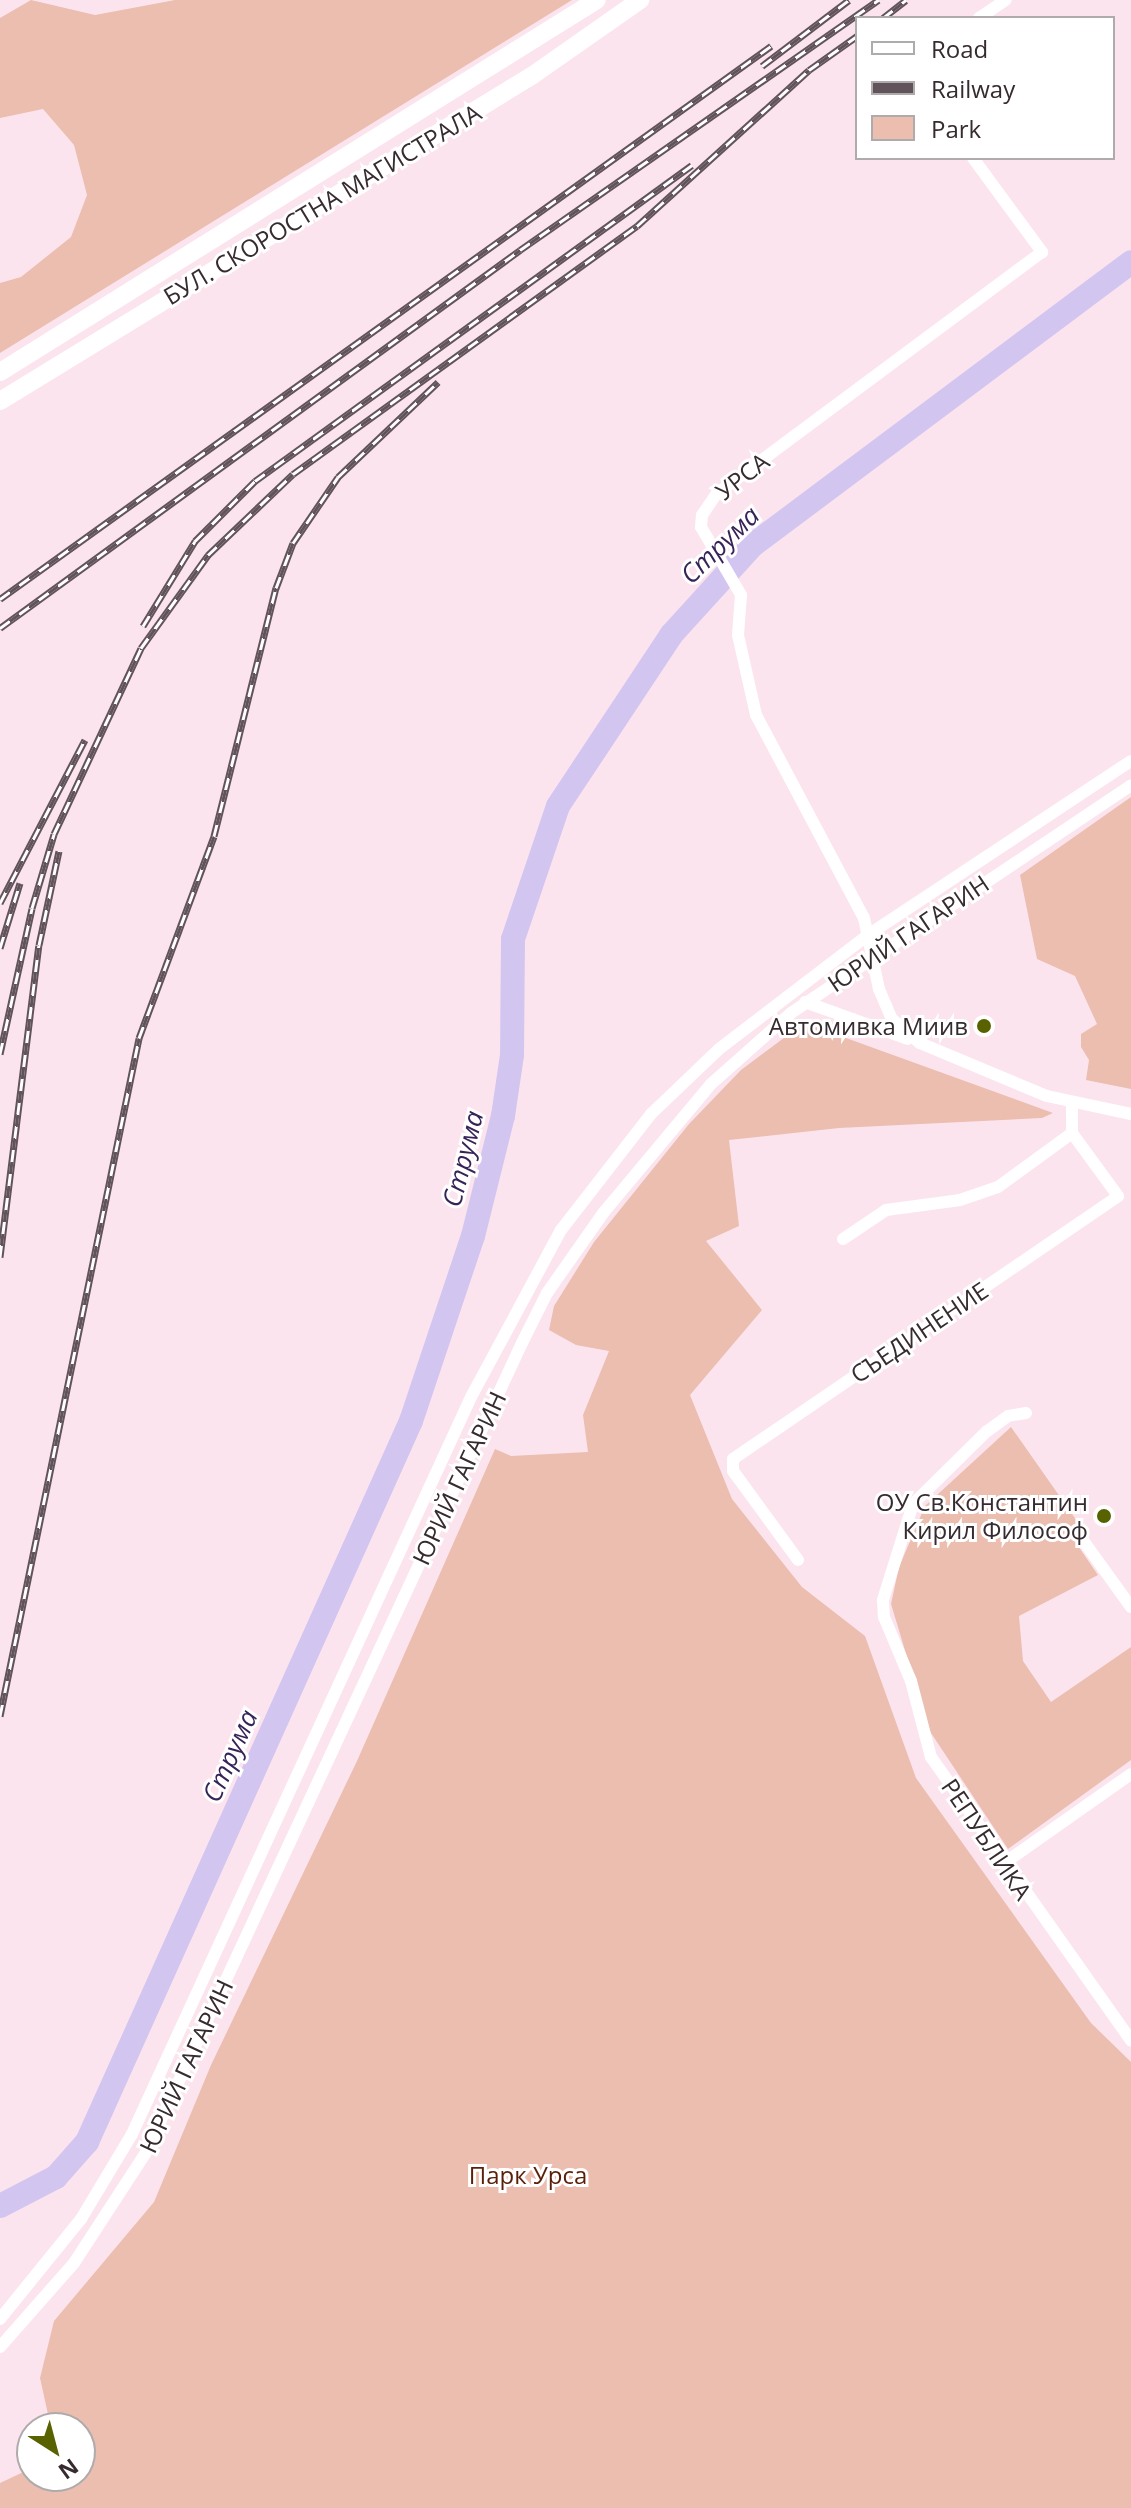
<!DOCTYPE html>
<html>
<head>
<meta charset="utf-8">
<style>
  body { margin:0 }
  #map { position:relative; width:1131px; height:2508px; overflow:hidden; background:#fce4ef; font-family:"Open Sans",sans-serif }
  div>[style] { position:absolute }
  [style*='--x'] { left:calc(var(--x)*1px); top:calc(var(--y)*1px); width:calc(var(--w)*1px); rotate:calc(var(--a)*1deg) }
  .green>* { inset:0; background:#ebbeaf }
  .river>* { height:24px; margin:-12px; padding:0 12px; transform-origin:12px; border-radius:12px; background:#d2c6f1 }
  .minor>* { height:12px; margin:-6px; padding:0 6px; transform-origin:6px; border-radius:6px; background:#fff }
  .highway>* { height:18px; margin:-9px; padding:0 9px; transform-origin:9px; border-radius:9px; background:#fff }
  .rail>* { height:7px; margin-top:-3.5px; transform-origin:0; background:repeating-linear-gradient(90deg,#fff 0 12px,#61535a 0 24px); box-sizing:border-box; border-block:2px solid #61535a }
  .dots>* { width:22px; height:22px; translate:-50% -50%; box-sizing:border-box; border:4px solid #fff; border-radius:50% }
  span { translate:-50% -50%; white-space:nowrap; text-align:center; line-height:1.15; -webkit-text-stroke:6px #fff; paint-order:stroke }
  .street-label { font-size:24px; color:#362b30 }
  .poi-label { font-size:24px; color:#362b30 }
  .right { translate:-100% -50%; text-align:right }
  .park-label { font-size:24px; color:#591f09 }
  .water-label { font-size:26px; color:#372358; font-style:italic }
  .legend { position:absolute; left:855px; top:16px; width:260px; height:144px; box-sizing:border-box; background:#fff; border:2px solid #afaaac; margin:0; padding:10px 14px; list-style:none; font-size:24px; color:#362b30 }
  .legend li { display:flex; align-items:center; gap:16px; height:40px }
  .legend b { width:40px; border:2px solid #afaaac }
  .north { position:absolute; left:16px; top:2412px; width:80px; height:80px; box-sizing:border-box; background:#fff; border:2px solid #afaaac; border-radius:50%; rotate:144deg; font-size:22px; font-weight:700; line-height:32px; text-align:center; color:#362b30 }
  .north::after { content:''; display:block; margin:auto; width:28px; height:36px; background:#596200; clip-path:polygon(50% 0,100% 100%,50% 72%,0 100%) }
</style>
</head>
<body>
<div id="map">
  <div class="green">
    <div style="clip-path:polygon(31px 0,95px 15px,175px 0,572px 0,0 353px,0 283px,21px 277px,71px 237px,87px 195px,74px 145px,43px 109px,0 118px,0 18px)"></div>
    <div style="clip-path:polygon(1131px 797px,1131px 1089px,1086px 1080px,1089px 1060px,1081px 1047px,1081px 1034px,1097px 1024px,1075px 976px,1037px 959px,1020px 875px)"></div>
    <div style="clip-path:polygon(813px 1026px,1053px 1113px,1042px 1118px,839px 1128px,729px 1140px,739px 1226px,706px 1241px,762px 1310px,690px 1395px,732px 1499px,802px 1587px,865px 1636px,916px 1778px,1091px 2023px,1131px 2062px,1131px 2508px,0 2508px,0 2483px,32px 2468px,32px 2476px,80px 2476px,80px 2428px,51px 2428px,40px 2378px,54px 2321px,154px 2202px,211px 2065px,357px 1761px,495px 1449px,511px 1456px,588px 1452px,583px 1415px,609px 1351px,576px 1345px,549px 1330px,554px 1306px,594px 1242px,689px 1124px,741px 1070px,796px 1029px)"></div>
    <div style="clip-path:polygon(1011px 1427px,1084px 1531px,1074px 1540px,1098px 1575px,1019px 1616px,1023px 1661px,1051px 1702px,1131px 1647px,1131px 1760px,1008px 1849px,929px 1730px,891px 1604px,899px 1567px,925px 1506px)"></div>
  </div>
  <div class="river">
    <div style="--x:0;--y:2206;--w:63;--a:-27.4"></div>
    <div style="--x:56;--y:2177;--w:47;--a:-48.5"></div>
    <div style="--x:87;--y:2142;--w:790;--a:-65.8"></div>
    <div style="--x:411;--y:1421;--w:195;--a:-71.5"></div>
    <div style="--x:473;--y:1236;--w:124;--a:-76"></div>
    <div style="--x:503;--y:1116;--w:62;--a:-81.6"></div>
    <div style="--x:512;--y:1055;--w:116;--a:-89.5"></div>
    <div style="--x:513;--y:939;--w:140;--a:-71.3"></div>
    <div style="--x:558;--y:806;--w:205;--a:-56.5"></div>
    <div style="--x:671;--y:635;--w:122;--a:-47.7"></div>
    <div style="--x:753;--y:545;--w:472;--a:-36.8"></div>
  </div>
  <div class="minor">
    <div style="--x:979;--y:18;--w:32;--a:-34"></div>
    <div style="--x:973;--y:158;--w:117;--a:53.7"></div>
    <div style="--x:1042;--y:252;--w:405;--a:143.4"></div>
    <div style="--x:717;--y:493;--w:27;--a:124"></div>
    <div style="--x:702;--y:515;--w:12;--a:95"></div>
    <div style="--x:701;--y:527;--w:79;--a:59.5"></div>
    <div style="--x:741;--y:595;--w:40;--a:94.3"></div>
    <div style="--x:738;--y:635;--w:82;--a:77.3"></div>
    <div style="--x:756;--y:715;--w:230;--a:62"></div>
    <div style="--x:864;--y:918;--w:73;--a:78.1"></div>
    <div style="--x:879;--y:989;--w:33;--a:67"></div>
    <div style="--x:892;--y:1019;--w:37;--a:41"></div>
    <div style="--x:920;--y:1043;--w:138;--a:22.7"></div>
    <div style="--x:1047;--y:1096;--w:86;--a:12.1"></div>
    <div style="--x:805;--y:1002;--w:109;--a:19.8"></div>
    <div style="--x:843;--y:1239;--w:52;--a:-34"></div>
    <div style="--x:886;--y:1210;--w:75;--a:-7.7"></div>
    <div style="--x:960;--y:1200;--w:40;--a:-18.9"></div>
    <div style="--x:998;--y:1187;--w:92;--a:-36.1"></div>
    <div style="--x:1026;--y:1413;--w:18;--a:171"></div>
    <div style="--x:1008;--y:1416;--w:26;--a:144"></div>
    <div style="--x:987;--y:1431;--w:104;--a:135.4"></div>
    <div style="--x:913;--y:1504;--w:101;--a:107.4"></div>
    <div style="--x:883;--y:1600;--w:17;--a:87"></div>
    <div style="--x:884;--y:1617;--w:69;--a:67.1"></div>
    <div style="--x:911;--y:1681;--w:79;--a:75.3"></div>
    <div style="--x:931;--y:1757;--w:347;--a:54.8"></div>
    <div style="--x:1082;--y:1539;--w:84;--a:54.2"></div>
    <div style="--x:798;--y:1560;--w:110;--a:-126.1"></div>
    <div style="--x:733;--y:1471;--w:12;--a:-90"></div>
    <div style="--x:733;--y:1459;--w:466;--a:-34.3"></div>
    <div style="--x:1118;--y:1196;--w:78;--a:-126.1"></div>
    <div style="--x:1072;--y:1133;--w:29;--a:-90"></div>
    <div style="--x:1003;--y:1864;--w:156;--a:-35.1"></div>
    <div style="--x:0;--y:2319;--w:129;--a:-51"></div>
    <div style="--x:81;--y:2219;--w:99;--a:-59"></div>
    <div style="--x:132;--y:2134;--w:811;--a:-65.3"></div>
    <div style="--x:471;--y:1397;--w:190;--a:-61.7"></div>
    <div style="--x:561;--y:1230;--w:147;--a:-52.2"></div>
    <div style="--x:651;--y:1114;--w:94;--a:-43.7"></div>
    <div style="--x:719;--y:1049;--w:188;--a:-37.4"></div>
    <div style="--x:868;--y:935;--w:315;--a:-33.5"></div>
    <div style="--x:0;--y:2347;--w:112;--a:-48.6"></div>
    <div style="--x:74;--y:2263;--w:130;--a:-56.9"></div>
    <div style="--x:145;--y:2154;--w:894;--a:-65.07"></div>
    <div style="--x:522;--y:1343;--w:56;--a:-63.4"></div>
    <div style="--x:547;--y:1293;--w:99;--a:-54.9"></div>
    <div style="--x:604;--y:1212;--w:167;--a:-50.1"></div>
    <div style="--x:711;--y:1084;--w:107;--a:-41.6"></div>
    <div style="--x:791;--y:1013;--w:409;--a:-33.8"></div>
  </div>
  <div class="highway">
    <div style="--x:0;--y:372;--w:703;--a:-31.93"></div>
    <div style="--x:0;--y:401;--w:625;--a:-31.45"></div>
    <div style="--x:533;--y:75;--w:131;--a:-35"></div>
  </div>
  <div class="rail">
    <div style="--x:883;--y:18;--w:29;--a:-38"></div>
    <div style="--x:762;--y:66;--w:109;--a:-37.2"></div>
    <div style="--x:0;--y:599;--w:949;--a:-35.65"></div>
    <div style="--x:143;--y:626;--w:100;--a:-58.5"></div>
    <div style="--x:195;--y:541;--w:85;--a:-45"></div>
    <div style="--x:255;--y:481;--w:539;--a:-35.87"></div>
    <div style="--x:0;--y:628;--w:643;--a:-36.01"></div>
    <div style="--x:520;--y:250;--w:437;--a:-34.9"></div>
    <div style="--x:0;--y:903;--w:184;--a:-62.5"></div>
    <div style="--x:0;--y:948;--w:68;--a:-72.9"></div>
    <div style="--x:0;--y:1054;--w:149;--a:-77.6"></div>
    <div style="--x:32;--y:908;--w:77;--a:-73.4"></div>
    <div style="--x:54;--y:834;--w:205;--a:-64.9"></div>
    <div style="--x:141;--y:648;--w:115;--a:-54.2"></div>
    <div style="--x:208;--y:555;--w:117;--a:-43.6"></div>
    <div style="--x:293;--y:474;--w:424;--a:-35.8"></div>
    <div style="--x:637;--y:226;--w:232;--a:-42.2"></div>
    <div style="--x:809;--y:70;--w:59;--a:-35.3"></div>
    <div style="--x:0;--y:1257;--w:314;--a:-82.9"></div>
    <div style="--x:39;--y:945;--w:96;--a:-78"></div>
    <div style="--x:0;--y:1716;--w:692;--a:-78.41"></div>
    <div style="--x:139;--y:1038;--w:215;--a:-69.6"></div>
    <div style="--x:214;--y:836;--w:256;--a:-76"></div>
    <div style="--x:276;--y:588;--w:48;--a:-69.3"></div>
    <div style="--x:293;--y:543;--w:80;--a:-55.7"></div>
    <div style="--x:338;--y:477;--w:138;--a:-43.5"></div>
  </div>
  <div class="dots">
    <div style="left:984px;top:1026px;background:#596200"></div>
    <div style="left:1104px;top:1516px;background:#596200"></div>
  </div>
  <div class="street-label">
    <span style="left:322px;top:204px;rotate:-31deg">БУЛ. СКОРОСТНА МАГИСТРАЛА</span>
    <span style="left:742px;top:476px;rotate:-38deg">УРСА</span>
    <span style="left:908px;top:933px;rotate:-34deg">ЮРИЙ ГАГАРИН</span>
    <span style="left:919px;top:1332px;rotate:-34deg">СЪЕДИНЕНИЕ</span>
    <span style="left:459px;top:1478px;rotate:-65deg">ЮРИЙ ГАГАРИН</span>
    <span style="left:987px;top:1839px;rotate:56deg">РЕПУБЛИКА</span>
    <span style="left:186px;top:2066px;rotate:-65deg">ЮРИЙ ГАГАРИН</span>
  </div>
  <div class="poi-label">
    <span class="right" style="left:968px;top:1026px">Автомивка Миив</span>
    <span class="right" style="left:1088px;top:1516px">ОУ Св.Константин<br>Кирил Философ</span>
  </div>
  <div class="park-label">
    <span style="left:528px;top:2175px">Парк Урса</span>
  </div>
  <div class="water-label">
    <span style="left:720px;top:545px;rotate:-44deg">Струма</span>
    <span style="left:463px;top:1159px;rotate:-76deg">Струма</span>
    <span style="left:230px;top:1756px;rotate:-66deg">Струма</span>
  </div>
  <ul class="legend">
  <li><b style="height:10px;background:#fff"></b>Road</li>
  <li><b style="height:10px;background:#61535a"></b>Railway</li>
  <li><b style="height:22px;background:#ebbeaf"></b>Park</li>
  </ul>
  <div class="north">N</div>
</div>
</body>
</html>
